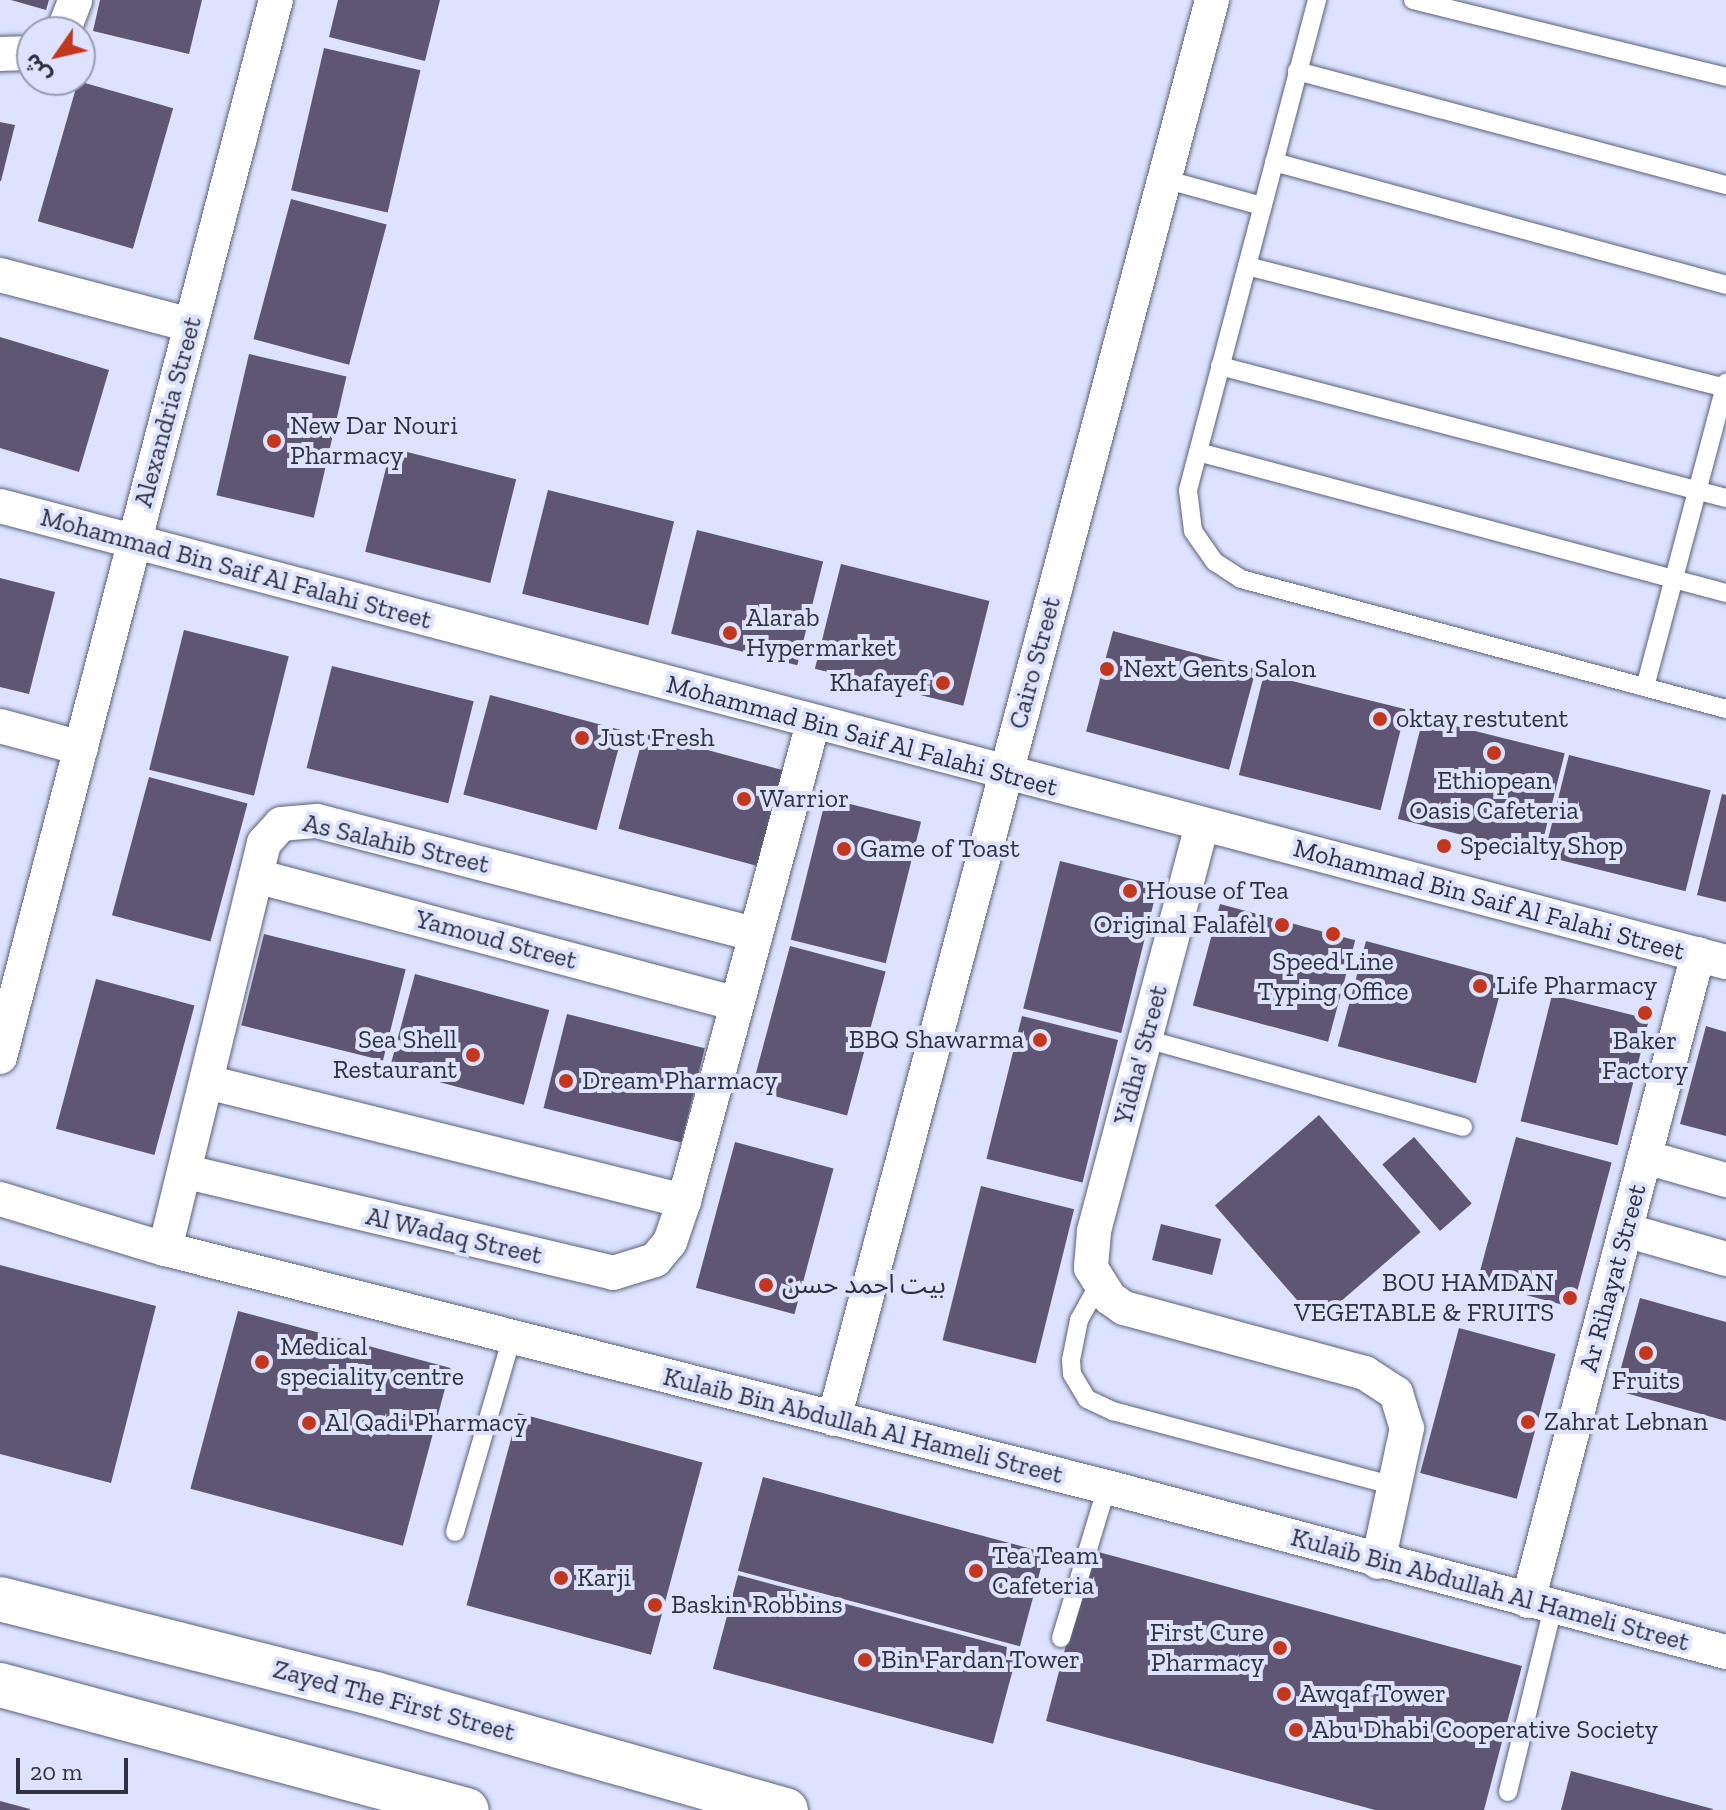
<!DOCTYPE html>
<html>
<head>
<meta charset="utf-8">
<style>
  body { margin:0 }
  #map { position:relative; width:1726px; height:1810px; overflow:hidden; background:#dde3fe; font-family:"Zilla Slab","Noto Sans Arabic",serif }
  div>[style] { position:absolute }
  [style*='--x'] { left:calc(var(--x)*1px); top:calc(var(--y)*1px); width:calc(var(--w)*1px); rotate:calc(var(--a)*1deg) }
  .building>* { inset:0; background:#5e5672; transform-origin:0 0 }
  .roads { filter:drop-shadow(0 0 2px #5a617d) drop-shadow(0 0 2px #5a617d) }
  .lane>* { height:18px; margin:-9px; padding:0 9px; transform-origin:9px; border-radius:9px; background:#fff }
  .street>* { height:34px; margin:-17px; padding:0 17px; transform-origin:17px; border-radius:17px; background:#fff }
  .secondary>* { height:44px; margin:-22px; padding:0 22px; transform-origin:22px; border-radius:22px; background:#fff }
  .dots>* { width:22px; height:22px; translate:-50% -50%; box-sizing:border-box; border:4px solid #dde3fe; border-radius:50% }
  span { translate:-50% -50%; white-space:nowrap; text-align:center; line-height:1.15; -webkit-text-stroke:8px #dde3fe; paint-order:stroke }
  .street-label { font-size:26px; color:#2e313e }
  .poi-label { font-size:26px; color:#2e313e }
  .left { translate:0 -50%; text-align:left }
  .right { translate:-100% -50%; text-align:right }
  .north { position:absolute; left:16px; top:16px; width:80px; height:80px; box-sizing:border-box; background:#dde3fe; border:2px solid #979cb1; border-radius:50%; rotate:236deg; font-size:22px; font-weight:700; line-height:32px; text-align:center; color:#2e313e }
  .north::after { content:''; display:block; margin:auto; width:28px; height:36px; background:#c3381d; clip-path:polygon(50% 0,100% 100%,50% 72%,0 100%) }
  .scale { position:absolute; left:16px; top:1758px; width:112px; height:36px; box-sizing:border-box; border:4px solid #2e313e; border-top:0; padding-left:10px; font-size:24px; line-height:28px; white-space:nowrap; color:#2e313e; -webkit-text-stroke:6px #dde3fe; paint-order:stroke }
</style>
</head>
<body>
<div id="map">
  <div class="building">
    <div style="clip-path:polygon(11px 0,49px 0,46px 10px)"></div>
    <div style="clip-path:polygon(100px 0,202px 0,189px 54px,93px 31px)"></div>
    <div style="clip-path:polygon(338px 0,440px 0,425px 61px,329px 37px)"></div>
    <div style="left:324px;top:48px;width:99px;height:146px;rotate:13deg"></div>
    <div style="left:78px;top:81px;width:99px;height:146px;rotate:16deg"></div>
    <div style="clip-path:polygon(0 122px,15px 125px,1px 181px,0 181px)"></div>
    <div style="left:291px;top:199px;width:99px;height:145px;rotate:15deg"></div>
    <div style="clip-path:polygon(0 337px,109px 370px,79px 472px,0 448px)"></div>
    <div style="left:249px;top:354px;width:100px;height:145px;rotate:13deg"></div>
    <div style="left:391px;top:448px;width:129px;height:107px;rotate:14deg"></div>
    <div style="left:548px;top:490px;width:130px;height:107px;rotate:14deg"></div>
    <div style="left:697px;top:530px;width:130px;height:107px;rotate:14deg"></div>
    <div style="left:841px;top:564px;width:153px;height:108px;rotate:14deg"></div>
    <div style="clip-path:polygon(0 578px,55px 592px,29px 694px,0 687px)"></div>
    <div style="left:184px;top:630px;width:108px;height:144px;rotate:14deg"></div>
    <div style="left:1113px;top:631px;width:148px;height:104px;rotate:15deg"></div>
    <div style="left:332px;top:666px;width:146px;height:105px;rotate:14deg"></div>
    <div style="left:1264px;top:674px;width:146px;height:104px;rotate:14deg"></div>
    <div style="left:490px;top:695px;width:138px;height:103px;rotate:15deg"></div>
    <div style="left:1423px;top:718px;width:146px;height:104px;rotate:14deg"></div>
    <div style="left:644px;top:733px;width:144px;height:99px;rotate:15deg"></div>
    <div style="left:1569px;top:755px;width:146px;height:104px;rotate:14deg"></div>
    <div style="left:149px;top:777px;width:102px;height:143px;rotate:15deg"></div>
    <div style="clip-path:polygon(1722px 794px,1726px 795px,1726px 902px,1697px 895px)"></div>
    <div style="left:826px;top:798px;width:98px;height:146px;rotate:14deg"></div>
    <div style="left:1060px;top:861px;width:101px;height:152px;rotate:14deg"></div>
    <div style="left:1220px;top:904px;width:140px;height:105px;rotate:15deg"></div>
    <div style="left:264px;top:934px;width:146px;height:94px;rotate:14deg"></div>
    <div style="left:1366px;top:941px;width:143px;height:109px;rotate:15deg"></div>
    <div style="left:790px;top:946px;width:99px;height:149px;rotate:15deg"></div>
    <div style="left:415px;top:974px;width:139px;height:98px;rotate:15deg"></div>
    <div style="left:96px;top:979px;width:102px;height:155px;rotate:15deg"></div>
    <div style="left:1552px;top:995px;width:100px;height:130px;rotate:14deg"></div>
    <div style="left:567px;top:1014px;width:142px;height:97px;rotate:14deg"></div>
    <div style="left:1022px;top:1016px;width:99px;height:147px;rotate:14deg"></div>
    <div style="clip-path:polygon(1706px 1026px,1726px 1032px,1726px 1136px,1680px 1124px)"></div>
    <div style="left:1319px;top:1115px;width:155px;height:138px;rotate:49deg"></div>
    <div style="left:1414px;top:1137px;width:88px;height:42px;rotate:49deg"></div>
    <div style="left:1516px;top:1137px;width:99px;height:150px;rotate:15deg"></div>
    <div style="left:735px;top:1142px;width:102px;height:151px;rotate:15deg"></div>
    <div style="left:981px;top:1186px;width:96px;height:159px;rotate:14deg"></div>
    <div style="left:1161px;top:1224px;width:62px;height:37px;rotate:14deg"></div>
    <div style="clip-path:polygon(0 1265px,156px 1306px,111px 1483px,0 1454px)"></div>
    <div style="clip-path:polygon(1640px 1298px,1726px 1322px,1726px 1421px,1615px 1390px)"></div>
    <div style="left:238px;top:1311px;width:220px;height:184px;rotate:15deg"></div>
    <div style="left:1459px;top:1328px;width:100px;height:150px;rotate:15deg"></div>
    <div style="left:518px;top:1413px;width:191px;height:199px;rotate:15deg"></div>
    <div style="left:763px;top:1477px;width:292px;height:97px;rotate:15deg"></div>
    <div style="clip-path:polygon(1091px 1550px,1522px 1666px,1484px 1810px,1375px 1810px,1046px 1721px)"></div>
    <div style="left:738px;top:1575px;width:290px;height:97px;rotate:15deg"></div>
    <div style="clip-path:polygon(1571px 1771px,1713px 1809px,1713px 1810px,1561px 1810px)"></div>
    <div style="clip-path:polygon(0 1801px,30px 1809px,30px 1810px,0 1810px)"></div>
  </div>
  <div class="roads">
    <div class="lane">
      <div style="--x:1317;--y:0;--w:507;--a:104.75"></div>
      <div style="--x:1188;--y:490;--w:41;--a:83"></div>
      <div style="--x:1193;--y:531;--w:38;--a:55"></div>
      <div style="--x:1215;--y:562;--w:31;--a:33"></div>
      <div style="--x:1241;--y:579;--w:502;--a:15"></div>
      <div style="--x:1413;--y:0;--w:322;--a:13.8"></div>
      <div style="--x:1297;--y:71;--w:444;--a:14.9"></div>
      <div style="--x:1274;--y:162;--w:468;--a:15.2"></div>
      <div style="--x:1164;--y:179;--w:102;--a:15.4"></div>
      <div style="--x:1247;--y:266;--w:494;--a:14.3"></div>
      <div style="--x:1220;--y:366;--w:523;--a:14.62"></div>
      <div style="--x:1198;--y:452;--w:547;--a:14.95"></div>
      <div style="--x:1645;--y:687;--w:315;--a:-75.1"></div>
      <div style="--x:1146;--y:1039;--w:329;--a:15.5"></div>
      <div style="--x:1099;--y:1284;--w:41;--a:119.1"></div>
      <div style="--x:1079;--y:1320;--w:41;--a:101.3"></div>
      <div style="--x:1071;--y:1360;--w:14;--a:86"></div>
      <div style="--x:1072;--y:1374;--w:29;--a:59"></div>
      <div style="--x:1087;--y:1399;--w:29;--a:25"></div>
      <div style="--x:1113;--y:1411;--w:292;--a:14.9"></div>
      <div style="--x:455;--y:1532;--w:203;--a:-73.7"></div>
      <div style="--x:1061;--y:1638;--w:158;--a:-73.1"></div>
      <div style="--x:1508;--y:1792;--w:189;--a:-76.3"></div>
    </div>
    <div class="street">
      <div style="--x:63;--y:32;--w:34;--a:-69"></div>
      <div style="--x:0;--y:54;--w:32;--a:-2"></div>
      <div style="--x:0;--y:275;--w:197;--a:14.7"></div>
      <div style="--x:0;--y:506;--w:1785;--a:14.8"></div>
      <div style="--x:0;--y:726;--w:84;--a:15.2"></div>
      <div style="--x:1202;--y:825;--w:421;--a:104.9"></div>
      <div style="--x:1094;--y:1232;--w:36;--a:95"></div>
      <div style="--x:1091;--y:1268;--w:36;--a:58"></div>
      <div style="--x:1110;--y:1298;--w:17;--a:36"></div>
      <div style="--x:1124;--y:1308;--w:250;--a:15.1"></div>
      <div style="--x:1365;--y:1373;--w:37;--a:33"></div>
      <div style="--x:1396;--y:1393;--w:37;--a:73"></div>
      <div style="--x:1407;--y:1428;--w:137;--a:102.2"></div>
      <div style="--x:256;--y:876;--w:497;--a:14.9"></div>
      <div style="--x:0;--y:1057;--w:1092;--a:-75.37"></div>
      <div style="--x:207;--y:1082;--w:492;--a:14"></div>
      <div style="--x:1645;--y:1157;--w:84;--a:15.9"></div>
      <div style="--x:187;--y:1172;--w:438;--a:13.3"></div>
      <div style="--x:613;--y:1273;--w:44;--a:-17.2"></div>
      <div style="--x:655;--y:1260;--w:23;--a:-50"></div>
      <div style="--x:670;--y:1242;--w:43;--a:-71.1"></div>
      <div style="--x:684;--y:1201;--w:494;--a:-74.9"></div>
      <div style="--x:0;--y:1199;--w:172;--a:16.9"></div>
      <div style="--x:165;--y:1249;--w:972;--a:14.18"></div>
      <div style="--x:1107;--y:1487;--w:641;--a:14.93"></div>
      <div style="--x:1625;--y:1230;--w:105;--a:16"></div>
      <div style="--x:165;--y:1249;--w:418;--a:-76.3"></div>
      <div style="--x:264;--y:843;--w:25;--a:-48"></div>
      <div style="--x:281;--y:824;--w:36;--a:-5"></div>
      <div style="--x:317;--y:821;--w:452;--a:14.5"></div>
      <div style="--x:834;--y:1419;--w:1468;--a:-75.08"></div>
      <div style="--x:1528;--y:1601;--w:669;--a:-75.28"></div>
    </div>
    <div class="secondary">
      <div style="--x:0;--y:1599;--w:387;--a:14.2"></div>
      <div style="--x:375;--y:1694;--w:427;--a:15.8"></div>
      <div style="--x:0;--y:1685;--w:483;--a:15"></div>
    </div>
  </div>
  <div class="dots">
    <div style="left:274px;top:441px;background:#c3381d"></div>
    <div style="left:730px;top:633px;background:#c3381d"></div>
    <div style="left:1107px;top:669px;background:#c3381d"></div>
    <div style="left:943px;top:683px;background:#c3381d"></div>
    <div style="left:1380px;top:719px;background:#c3381d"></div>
    <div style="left:582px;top:738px;background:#c3381d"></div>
    <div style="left:1494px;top:753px;background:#c3381d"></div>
    <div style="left:744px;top:799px;background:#c3381d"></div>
    <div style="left:1444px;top:846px;background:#c3381d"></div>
    <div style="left:844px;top:849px;background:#c3381d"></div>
    <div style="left:1130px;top:891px;background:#c3381d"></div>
    <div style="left:1282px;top:925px;background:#c3381d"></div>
    <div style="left:1333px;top:934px;background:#c3381d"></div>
    <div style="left:1480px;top:986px;background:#c3381d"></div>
    <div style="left:1645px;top:1013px;background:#c3381d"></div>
    <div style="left:1040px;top:1040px;background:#c3381d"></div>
    <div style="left:473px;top:1055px;background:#c3381d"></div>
    <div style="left:566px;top:1081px;background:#c3381d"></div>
    <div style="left:766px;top:1285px;background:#c3381d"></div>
    <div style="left:1570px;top:1298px;background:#c3381d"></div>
    <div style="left:1646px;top:1353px;background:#c3381d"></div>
    <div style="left:262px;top:1362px;background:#c3381d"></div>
    <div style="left:1528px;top:1422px;background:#c3381d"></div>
    <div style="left:309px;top:1423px;background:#c3381d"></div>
    <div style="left:976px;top:1571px;background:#c3381d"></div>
    <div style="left:561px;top:1578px;background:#c3381d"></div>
    <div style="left:655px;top:1605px;background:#c3381d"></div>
    <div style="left:1280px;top:1648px;background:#c3381d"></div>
    <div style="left:865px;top:1660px;background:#c3381d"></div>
    <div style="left:1284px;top:1694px;background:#c3381d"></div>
    <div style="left:1296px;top:1730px;background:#c3381d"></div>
  </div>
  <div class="street-label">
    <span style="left:168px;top:412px;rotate:-75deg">Alexandria Street</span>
    <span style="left:236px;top:569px;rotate:15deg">Mohammad Bin Saif Al Falahi Street</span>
    <span style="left:1035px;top:663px;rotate:-75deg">Cairo Street</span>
    <span style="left:862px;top:736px;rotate:15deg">Mohammad Bin Saif Al Falahi Street</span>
    <span style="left:396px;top:844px;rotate:13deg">As Salahib Street</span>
    <span style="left:1489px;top:900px;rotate:15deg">Mohammad Bin Saif Al Falahi Street</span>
    <span style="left:496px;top:940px;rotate:15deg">Yamoud Street</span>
    <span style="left:1141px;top:1055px;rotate:-75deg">Yidha' Street</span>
    <span style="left:454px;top:1236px;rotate:13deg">Al Wadaq Street</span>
    <span style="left:1613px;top:1278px;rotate:-75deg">Ar Rihayat Street</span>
    <span style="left:863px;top:1426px;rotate:14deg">Kulaib Bin Abdullah Al Hameli Street</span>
    <span style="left:1490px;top:1590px;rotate:15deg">Kulaib Bin Abdullah Al Hameli Street</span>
    <span style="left:394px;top:1701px;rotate:15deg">Zayed The First Street</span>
  </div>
  <div class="poi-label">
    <span class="left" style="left:290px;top:441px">New Dar Nouri<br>Pharmacy</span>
    <span class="left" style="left:746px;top:633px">Alarab<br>Hypermarket</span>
    <span class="left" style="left:1123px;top:669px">Next Gents Salon</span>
    <span class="right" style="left:927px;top:683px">Khafayef</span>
    <span class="left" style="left:1396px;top:719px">oktay restutent</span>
    <span class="left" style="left:598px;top:738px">Just Fresh</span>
    <span style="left:1494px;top:796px">Ethiopean<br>Oasis Cafeteria</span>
    <span class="left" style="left:760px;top:799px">Warrior</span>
    <span class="left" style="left:1460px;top:846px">Specialty Shop</span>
    <span class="left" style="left:860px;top:849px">Game of Toast</span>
    <span class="left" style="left:1146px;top:891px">House of Tea</span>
    <span class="right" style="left:1266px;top:925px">Original Falafel</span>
    <span style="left:1333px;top:977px">Speed Line<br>Typing Office</span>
    <span class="left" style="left:1496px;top:986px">Life Pharmacy</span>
    <span class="right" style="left:457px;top:1055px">Sea Shell<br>Restaurant</span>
    <span class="right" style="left:1024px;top:1040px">BBQ Shawarma</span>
    <span style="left:1645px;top:1056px">Baker<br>Factory</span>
    <span class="left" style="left:582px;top:1081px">Dream Pharmacy</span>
    <span class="right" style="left:1554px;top:1298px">BOU HAMDAN<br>VEGETABLE &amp; FRUITS</span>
    <span class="left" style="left:782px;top:1285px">بيت احمد حسن</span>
    <span class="left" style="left:280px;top:1362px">Medical<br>speciality centre</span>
    <span style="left:1646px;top:1381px">Fruits</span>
    <span class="left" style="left:1544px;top:1422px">Zahrat Lebnan</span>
    <span class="left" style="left:325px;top:1423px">Al Qadi Pharmacy</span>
    <span class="left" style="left:992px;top:1571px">Tea Team<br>Cafeteria</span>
    <span class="left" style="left:577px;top:1578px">Karji</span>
    <span class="left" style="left:671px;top:1605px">Baskin Robbins</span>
    <span class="right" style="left:1264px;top:1648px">First Cure<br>Pharmacy</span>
    <span class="left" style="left:881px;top:1660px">Bin Fardan Tower</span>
    <span class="left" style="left:1300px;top:1694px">Awqaf Tower</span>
    <span class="left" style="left:1312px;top:1730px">Abu Dhabi Cooperative Society</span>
  </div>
  <div class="north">ش</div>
  <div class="scale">20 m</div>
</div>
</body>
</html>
